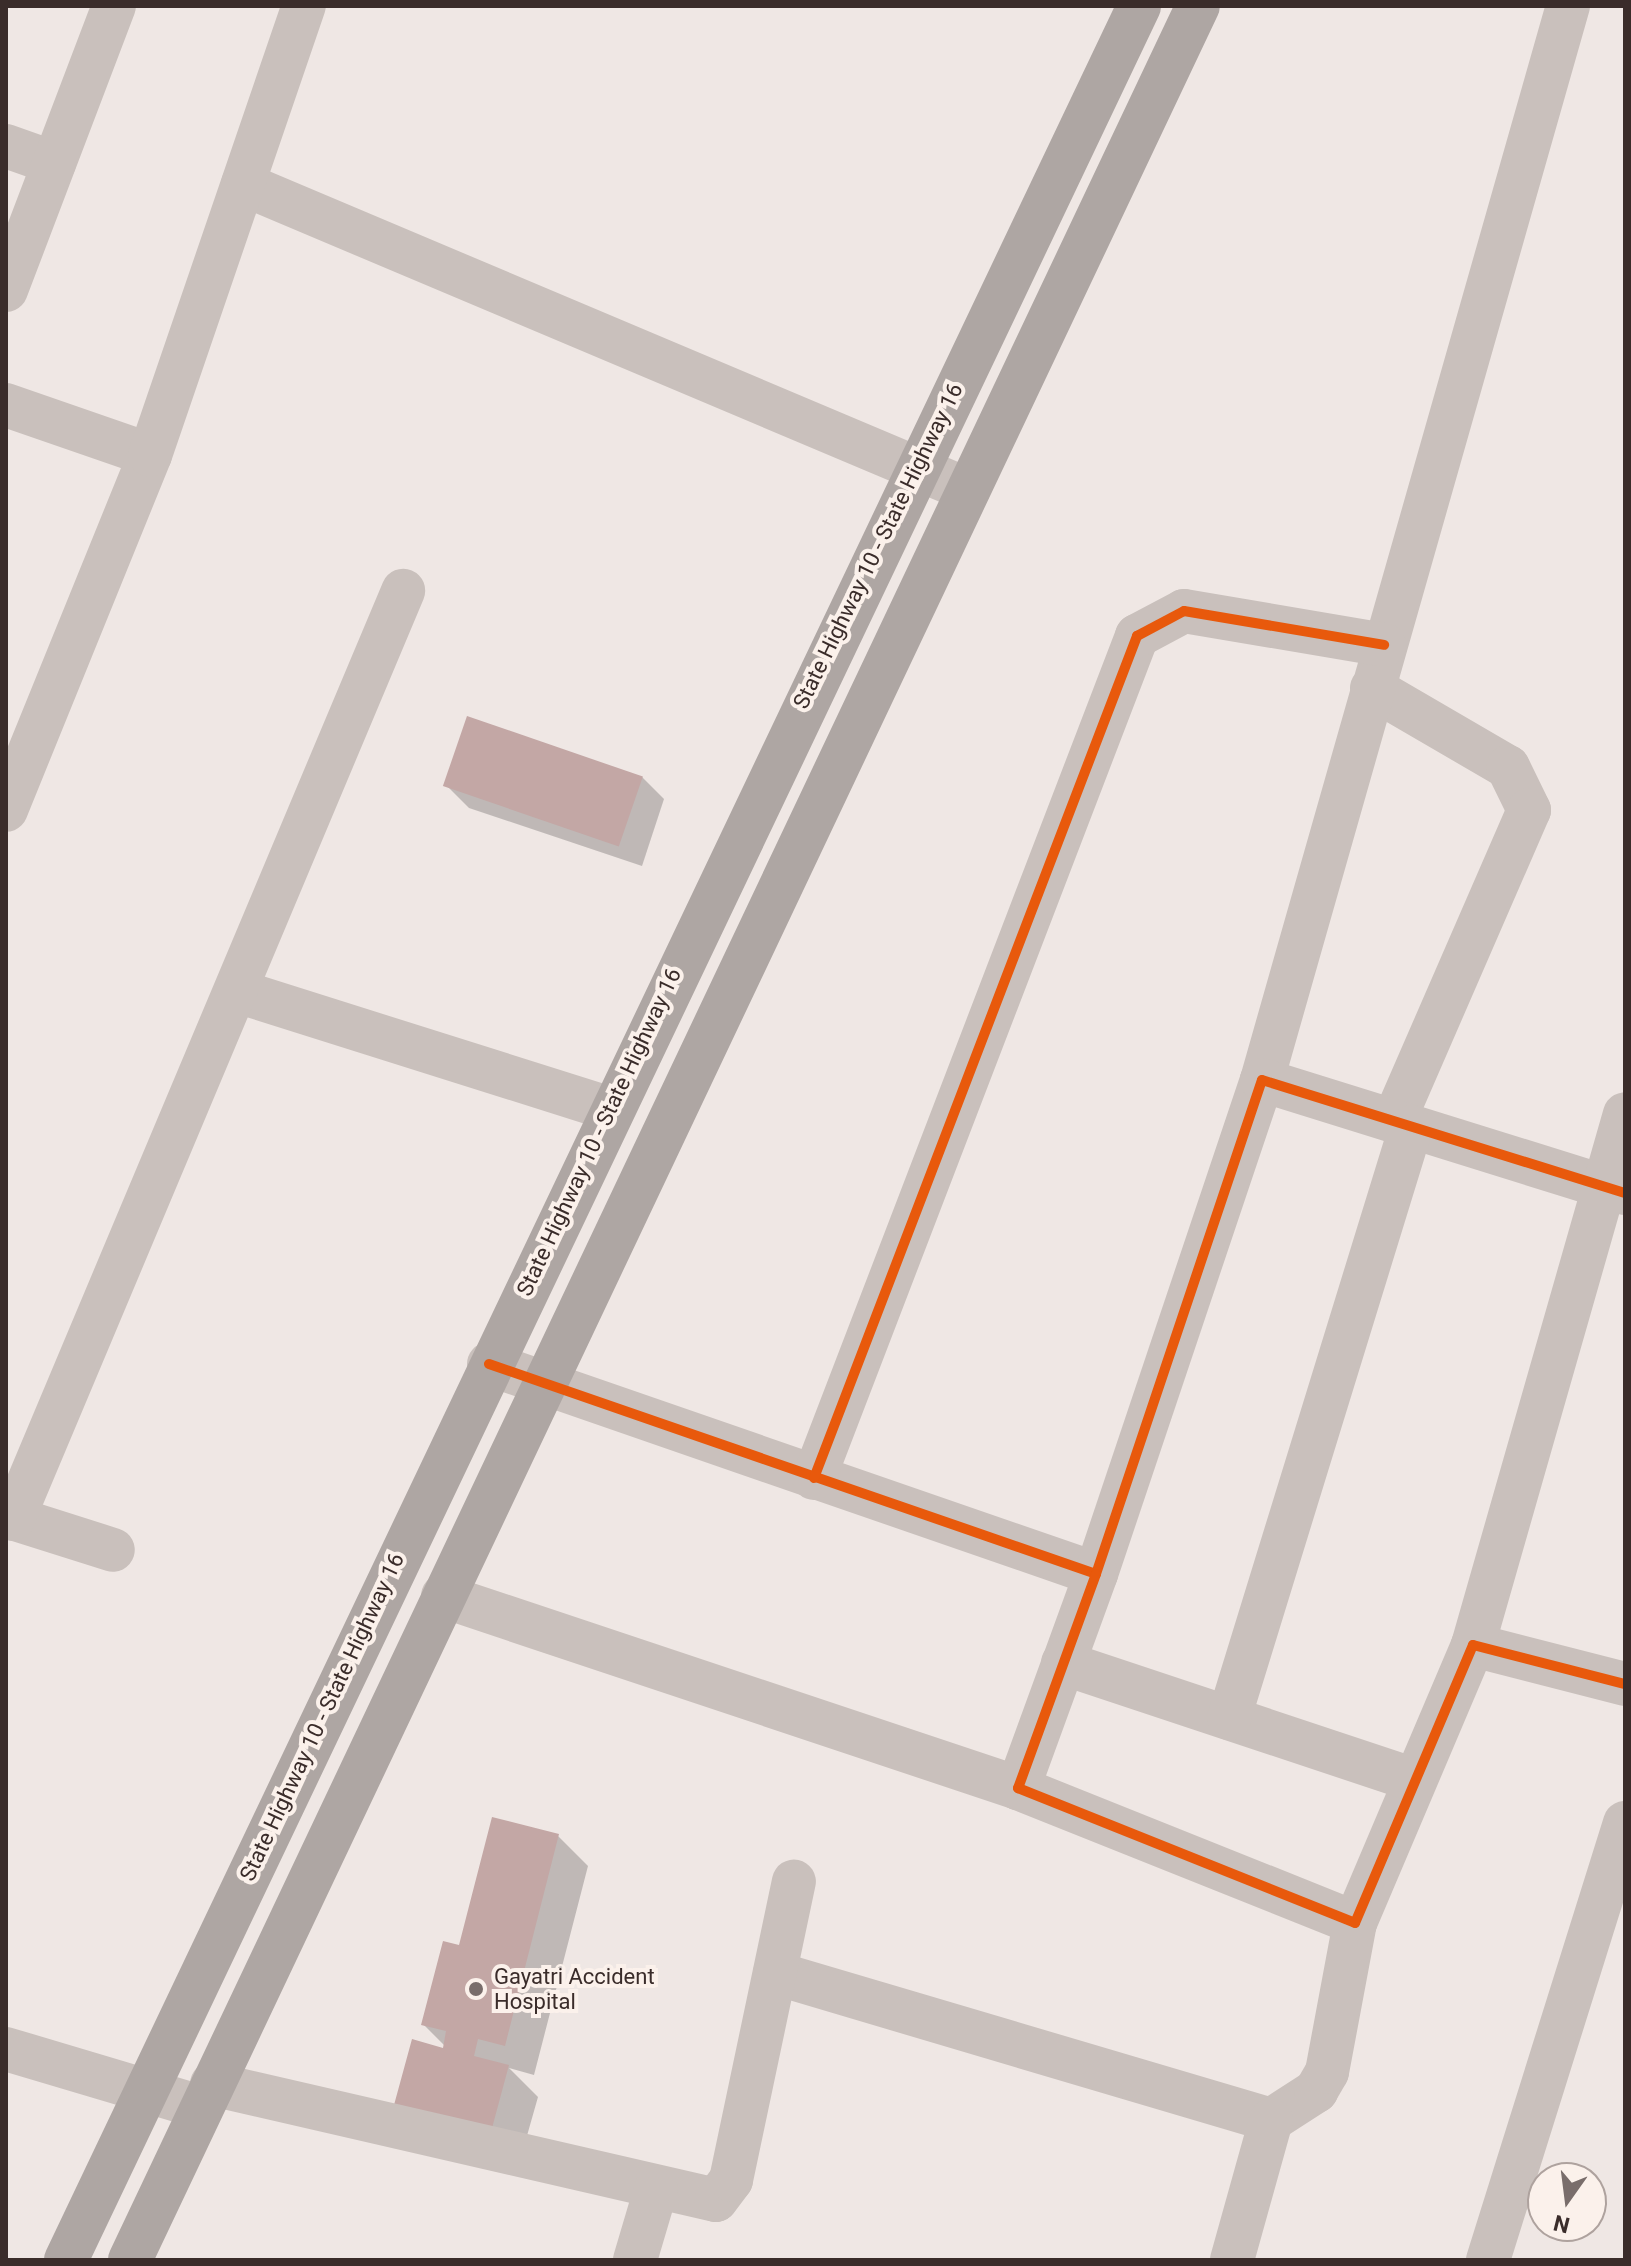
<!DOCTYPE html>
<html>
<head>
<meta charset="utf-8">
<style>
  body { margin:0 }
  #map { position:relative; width:1631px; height:2266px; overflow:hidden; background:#efe7e4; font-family:Roboto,sans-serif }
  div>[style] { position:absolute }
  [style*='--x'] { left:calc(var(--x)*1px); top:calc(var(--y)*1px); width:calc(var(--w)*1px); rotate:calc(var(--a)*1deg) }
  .shadow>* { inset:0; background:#0003 }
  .building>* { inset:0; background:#c3a7a5; transform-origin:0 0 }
  .street>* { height:44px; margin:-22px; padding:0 22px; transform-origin:22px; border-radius:22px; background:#c9c0bc }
  .highway>* { height:44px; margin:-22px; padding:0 22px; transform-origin:22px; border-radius:22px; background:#aea6a3 }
  .cycleway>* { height:10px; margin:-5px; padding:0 5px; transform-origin:5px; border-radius:5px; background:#e8590c }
  .dots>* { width:22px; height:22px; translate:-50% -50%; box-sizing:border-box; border:4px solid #fbf1eb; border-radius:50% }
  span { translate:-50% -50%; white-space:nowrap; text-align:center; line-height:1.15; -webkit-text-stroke:8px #fbf1eb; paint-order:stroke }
  .street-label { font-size:22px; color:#3a2c2a }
  .poi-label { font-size:22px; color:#3a2c2a }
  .left { translate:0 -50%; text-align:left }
  .frame { position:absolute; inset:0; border:8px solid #3a2c2a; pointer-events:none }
  .north { position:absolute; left:1527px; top:2162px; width:80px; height:80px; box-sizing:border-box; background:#fbf1eb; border:2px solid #aea29e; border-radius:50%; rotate:194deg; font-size:22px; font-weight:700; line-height:32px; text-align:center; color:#3a2c2a }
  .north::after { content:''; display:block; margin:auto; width:28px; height:36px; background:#796d6b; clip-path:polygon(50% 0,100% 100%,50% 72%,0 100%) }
</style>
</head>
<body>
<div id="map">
  <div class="shadow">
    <div style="clip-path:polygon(642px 777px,664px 799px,642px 866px,469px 808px,446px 785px)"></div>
    <div style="clip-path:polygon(558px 1836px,588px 1866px,534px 2075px,509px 2068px,538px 2097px,517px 2171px,445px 2046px,423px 2024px,460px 1947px)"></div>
  </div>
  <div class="building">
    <div style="left:467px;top:716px;width:186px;height:74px;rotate:19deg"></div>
    <div style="clip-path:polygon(492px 1817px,559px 1834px,505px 2046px,478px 2039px,474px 2056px,509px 2065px,488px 2143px,391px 2116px,412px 2039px,443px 2048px,446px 2031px,421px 2025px,443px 1941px,459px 1945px)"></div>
  </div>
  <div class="street">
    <div style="--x:6;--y:146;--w:51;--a:19.5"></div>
    <div style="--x:243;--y:184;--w:787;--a:22.88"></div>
    <div style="--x:6;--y:290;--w:304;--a:-69.2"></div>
    <div style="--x:6;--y:405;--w:152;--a:19.1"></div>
    <div style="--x:150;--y:455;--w:383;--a:112.1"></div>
    <div style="--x:150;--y:455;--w:475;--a:-71.1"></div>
    <div style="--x:1372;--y:688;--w:157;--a:30.2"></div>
    <div style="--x:1508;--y:767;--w:48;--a:64"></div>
    <div style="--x:1529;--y:810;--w:339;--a:113.5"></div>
    <div style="--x:240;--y:992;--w:388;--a:17.5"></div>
    <div style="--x:1262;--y:1080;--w:1117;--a:-74.1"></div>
    <div style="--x:489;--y:1364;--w:642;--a:19.08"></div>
    <div style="--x:1096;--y:1574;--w:521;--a:-71.43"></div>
    <div style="--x:1262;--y:1080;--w:380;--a:17.3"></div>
    <div style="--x:814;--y:1478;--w:902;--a:-69.01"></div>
    <div style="--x:1137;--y:636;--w:53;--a:-28"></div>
    <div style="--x:1184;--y:611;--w:203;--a:9.6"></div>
    <div style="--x:6;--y:1516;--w:112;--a:17.6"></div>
    <div style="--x:13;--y:1519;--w:1007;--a:-67.2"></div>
    <div style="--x:1096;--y:1574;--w:228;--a:110"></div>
    <div style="--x:1018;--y:1788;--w:363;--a:21.8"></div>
    <div style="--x:1355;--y:1923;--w:302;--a:-67"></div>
    <div style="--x:1473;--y:1645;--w:157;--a:14.4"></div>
    <div style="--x:443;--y:1596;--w:606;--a:18.46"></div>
    <div style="--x:1473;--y:1645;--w:552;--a:-74.03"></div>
    <div style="--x:1063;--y:1663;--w:371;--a:18.4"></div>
    <div style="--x:1229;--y:1718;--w:618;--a:-72.88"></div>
    <div style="--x:775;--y:1973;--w:517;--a:16.51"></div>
    <div style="--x:1271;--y:2120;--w:54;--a:-32.8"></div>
    <div style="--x:1316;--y:2091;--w:22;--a:-60"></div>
    <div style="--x:1327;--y:2072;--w:152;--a:-79.4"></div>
    <div style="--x:6;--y:2049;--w:203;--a:16.6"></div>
    <div style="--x:212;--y:2084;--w:517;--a:12.96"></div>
    <div style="--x:716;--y:2200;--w:25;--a:-53"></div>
    <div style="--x:731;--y:2180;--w:305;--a:-78.1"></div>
    <div style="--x:635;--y:2260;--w:74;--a:-73.5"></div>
    <div style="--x:1232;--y:2260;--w:145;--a:-74.4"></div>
    <div style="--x:1488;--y:2260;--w:458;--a:-72.6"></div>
  </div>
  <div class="highway">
    <div style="--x:66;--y:2260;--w:2496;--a:-64.54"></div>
    <div style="--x:130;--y:2260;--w:2494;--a:-64.65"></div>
  </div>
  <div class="cycleway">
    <div style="--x:489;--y:1364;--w:642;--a:19.08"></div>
    <div style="--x:1096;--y:1574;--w:521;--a:-71.43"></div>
    <div style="--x:1262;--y:1080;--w:380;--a:17.3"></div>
    <div style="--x:814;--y:1478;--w:902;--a:-69.01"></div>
    <div style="--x:1137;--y:636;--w:53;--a:-28"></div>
    <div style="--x:1184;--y:611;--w:203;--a:9.6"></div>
    <div style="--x:1096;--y:1574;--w:228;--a:110"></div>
    <div style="--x:1018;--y:1788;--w:363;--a:21.8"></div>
    <div style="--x:1355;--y:1923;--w:302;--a:-67"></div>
    <div style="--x:1473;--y:1645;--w:157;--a:14.4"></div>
  </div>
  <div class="dots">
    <div style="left:476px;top:1989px;background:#796d6b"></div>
  </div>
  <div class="street-label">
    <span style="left:878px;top:546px;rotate:-64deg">State Highway 10 - State Highway 16</span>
    <span style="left:599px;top:1132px;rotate:-65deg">State Highway 10 - State Highway 16</span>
    <span style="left:322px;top:1717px;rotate:-65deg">State Highway 10 - State Highway 16</span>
  </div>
  <div class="poi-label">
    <span class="left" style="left:494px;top:1989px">Gayatri Accident<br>Hospital</span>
  </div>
  <div class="frame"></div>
  <div class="north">N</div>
</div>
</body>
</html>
